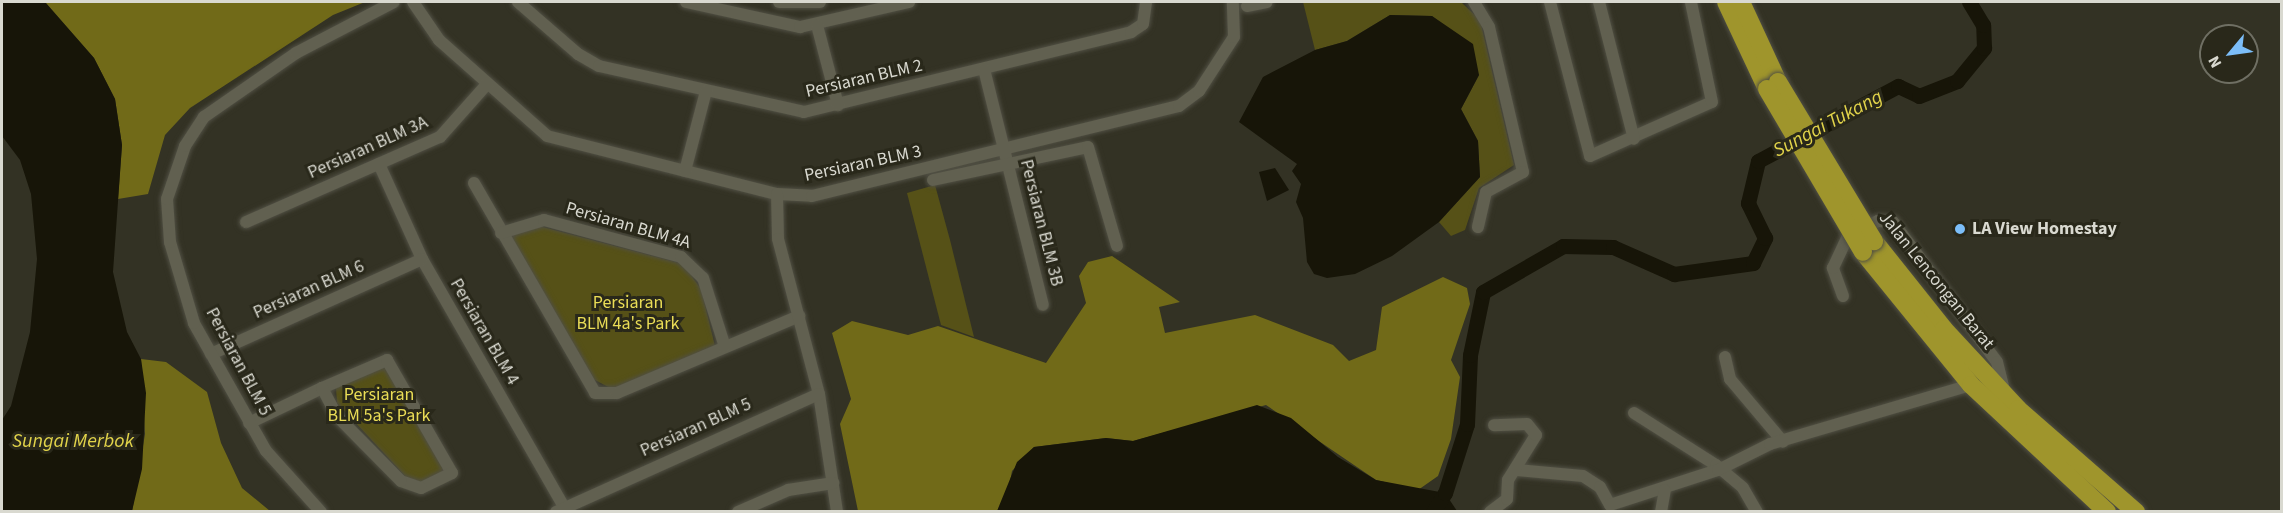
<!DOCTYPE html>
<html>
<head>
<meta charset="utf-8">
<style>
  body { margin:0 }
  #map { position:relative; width:2283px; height:513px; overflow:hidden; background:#333224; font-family:"Source Sans 3",sans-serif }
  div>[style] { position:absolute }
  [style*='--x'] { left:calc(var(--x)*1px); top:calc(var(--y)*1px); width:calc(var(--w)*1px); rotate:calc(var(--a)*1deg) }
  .green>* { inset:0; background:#565117 }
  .forest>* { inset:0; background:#716a18 }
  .water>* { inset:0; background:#171508 }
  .river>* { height:15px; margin:-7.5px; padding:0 7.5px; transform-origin:7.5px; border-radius:7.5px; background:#171508 }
  .roads { filter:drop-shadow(0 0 2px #504f43) drop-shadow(0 0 2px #504f43) }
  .minor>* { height:12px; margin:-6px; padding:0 6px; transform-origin:6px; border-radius:6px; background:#616050 }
  .highway>* { height:18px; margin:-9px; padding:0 9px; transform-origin:9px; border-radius:9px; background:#9f952c }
  .bridges { filter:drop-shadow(0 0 2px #504f43) drop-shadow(0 0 2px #504f43) }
  .highway-bridge>* { height:18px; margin:-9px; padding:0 9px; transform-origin:9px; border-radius:9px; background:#9f952c }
  .dots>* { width:16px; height:16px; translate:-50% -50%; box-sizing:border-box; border:3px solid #29281a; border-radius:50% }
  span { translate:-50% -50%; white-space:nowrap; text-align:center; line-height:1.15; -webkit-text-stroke:6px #29281a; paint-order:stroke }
  .street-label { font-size:18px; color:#d9d9d0 }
  .poi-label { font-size:18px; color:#d9d9d0; font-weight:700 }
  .left { translate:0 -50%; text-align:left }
  .park-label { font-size:18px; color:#eadd56 }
  .water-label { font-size:20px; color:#e1d34a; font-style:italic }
  .frame { position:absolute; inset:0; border:3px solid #d9d9d0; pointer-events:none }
  .north { position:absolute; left:2199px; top:24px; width:60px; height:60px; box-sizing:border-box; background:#29281a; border:2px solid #6f6f63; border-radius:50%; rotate:241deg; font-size:16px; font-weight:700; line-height:24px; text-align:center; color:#d9d9d0 }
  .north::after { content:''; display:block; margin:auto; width:21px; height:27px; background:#7cbef9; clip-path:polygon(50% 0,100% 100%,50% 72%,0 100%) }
</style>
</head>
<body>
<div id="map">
  <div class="green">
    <div style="clip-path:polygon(1303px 2px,1461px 2px,1480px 20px,1514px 165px,1479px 188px,1465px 230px,1451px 236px,1439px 222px,1480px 177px,1478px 141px,1461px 109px,1479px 75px,1445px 26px,1432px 16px,1390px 15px,1347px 41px,1315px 50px)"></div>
    <div style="clip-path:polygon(935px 185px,950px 240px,974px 337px,941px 325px,907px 193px)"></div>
    <div style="clip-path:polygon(535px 225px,683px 264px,701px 289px,715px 346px,614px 390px,593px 379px,507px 236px)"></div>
    <div style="clip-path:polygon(382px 366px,392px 368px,443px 462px,443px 473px,422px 482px,407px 478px,337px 403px,336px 388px)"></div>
  </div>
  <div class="forest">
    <div style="clip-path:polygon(45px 2px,365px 2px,333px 15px,190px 108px,165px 135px,148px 194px,118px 199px,122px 145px,115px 99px,94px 58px)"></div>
    <div style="clip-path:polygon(1112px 256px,1180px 302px,1159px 307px,1165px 333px,1255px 315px,1333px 345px,1349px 361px,1376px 350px,1382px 307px,1443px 277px,1467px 288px,1470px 304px,1451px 360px,1460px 377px,1451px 439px,1438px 476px,1418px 490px,1376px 480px,1266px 405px,1133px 441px,1106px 438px,1034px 447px,1012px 471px,1007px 497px,997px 512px,858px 511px,840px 424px,851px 399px,832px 333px,852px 321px,908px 335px,938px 326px,1046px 363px,1086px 303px,1079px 276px,1088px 262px)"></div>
    <div style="clip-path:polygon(141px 359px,166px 362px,207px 392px,221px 443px,242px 488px,270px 511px,132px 512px,145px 434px)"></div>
  </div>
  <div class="water">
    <div style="clip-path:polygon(2px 2px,45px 2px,94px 58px,115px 99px,122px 145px,113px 272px,127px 332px,141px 359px,146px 393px,142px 469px,132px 511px,2px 511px,2px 420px,11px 406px,30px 332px,37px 259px,31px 194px,20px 160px,2px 136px)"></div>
    <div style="clip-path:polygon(1390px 15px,1432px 16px,1473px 44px,1479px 75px,1461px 109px,1478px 141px,1480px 177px,1439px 222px,1392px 256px,1355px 274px,1327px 278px,1314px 274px,1307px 262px,1303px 218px,1296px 202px,1301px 184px,1292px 171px,1297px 164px,1239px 122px,1263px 77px,1315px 50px,1347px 41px)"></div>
    <div style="clip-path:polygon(1275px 168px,1289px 190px,1267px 201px,1259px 172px)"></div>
    <div style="clip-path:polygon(1257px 405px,1291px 418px,1338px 457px,1376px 480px,1445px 493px,1457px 511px,997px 511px,1017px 462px,1034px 447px,1106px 438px,1133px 441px)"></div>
  </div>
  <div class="river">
    <div style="--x:1433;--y:512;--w:22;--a:-58"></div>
    <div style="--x:1445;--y:493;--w:72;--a:-72.3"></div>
    <div style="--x:1467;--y:424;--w:69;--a:-87.5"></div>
    <div style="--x:1470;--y:355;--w:64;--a:-78.3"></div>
    <div style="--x:1483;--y:292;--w:92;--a:-29.9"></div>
    <div style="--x:1563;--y:246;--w:50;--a:1.1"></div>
    <div style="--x:1613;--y:247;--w:67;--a:23.9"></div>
    <div style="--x:1674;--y:274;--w:80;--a:-7.9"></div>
    <div style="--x:1753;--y:263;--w:28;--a:-64"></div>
    <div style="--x:1765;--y:238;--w:39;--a:-116"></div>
    <div style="--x:1748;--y:203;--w:43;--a:-76.6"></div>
    <div style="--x:1758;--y:161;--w:159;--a:-28.2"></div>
    <div style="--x:1898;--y:86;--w:23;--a:25"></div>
    <div style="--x:1919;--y:96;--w:41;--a:-21.5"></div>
    <div style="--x:1957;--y:81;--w:43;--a:-50.7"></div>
    <div style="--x:1984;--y:48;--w:23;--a:-92"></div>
    <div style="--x:1983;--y:25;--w:27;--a:-121"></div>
  </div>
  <div class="roads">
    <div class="minor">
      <div style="--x:413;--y:2;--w:46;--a:55.6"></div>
      <div style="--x:439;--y:40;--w:144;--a:41.6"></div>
      <div style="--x:547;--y:136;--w:237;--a:14.2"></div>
      <div style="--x:777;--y:194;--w:35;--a:3"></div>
      <div style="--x:812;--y:196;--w:378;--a:-13.8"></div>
      <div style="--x:1179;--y:106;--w:25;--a:-37"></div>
      <div style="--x:1199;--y:91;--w:64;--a:-57.1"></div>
      <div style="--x:1234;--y:37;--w:35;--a:-92"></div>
      <div style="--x:518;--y:2;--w:79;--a:40.9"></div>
      <div style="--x:578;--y:54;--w:24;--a:30"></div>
      <div style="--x:599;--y:66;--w:210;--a:12.6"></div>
      <div style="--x:804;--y:112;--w:337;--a:-13.7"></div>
      <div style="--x:1131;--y:32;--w:14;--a:-34"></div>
      <div style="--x:1143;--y:24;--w:22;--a:-82"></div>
      <div style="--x:686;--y:2;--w:117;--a:12.4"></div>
      <div style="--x:800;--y:27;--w:112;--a:-12.9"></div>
      <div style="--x:779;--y:2;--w:41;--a:0"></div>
      <div style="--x:1474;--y:2;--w:29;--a:59"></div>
      <div style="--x:1489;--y:27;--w:149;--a:76.8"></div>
      <div style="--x:1523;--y:172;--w:42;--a:151.6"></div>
      <div style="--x:1486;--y:192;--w:36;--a:103"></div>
      <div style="--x:1550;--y:2;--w:159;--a:75.4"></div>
      <div style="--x:1590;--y:156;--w:133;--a:-23.9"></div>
      <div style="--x:1712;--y:102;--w:102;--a:-101.9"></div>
      <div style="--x:1599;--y:2;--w:141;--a:75.7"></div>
      <div style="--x:1247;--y:6;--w:20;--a:-11"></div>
      <div style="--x:817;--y:25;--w:83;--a:75.3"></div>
      <div style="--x:984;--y:69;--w:243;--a:76"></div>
      <div style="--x:379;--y:164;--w:104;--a:65.6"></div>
      <div style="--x:422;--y:259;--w:292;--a:60.2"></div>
      <div style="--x:685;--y:171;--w:83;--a:-75.3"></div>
      <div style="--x:933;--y:180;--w:158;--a:-12"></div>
      <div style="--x:1088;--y:147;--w:103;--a:73.7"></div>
      <div style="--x:474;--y:183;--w:242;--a:60"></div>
      <div style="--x:595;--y:393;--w:22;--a:0"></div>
      <div style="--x:617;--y:393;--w:198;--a:-22.9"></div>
      <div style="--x:777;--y:194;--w:45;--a:88.7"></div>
      <div style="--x:778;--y:239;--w:160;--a:75.2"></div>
      <div style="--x:819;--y:394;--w:119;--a:81.3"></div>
      <div style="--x:246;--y:222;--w:212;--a:-23.7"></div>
      <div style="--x:440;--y:137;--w:71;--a:-48.4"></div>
      <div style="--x:501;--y:233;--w:45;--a:-16.8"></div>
      <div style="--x:544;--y:220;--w:142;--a:15.1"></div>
      <div style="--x:681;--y:257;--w:30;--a:44"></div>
      <div style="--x:703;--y:278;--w:72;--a:72.3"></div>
      <div style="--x:1843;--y:296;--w:30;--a:-110"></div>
      <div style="--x:1833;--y:268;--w:33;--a:-65"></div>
      <div style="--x:1847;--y:238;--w:35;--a:-29"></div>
      <div style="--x:1878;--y:221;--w:15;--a:4"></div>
      <div style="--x:1893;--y:222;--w:174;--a:53.4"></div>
      <div style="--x:1997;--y:362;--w:34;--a:76"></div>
      <div style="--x:211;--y:354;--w:231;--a:-24.2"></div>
      <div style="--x:1725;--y:357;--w:23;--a:77"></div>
      <div style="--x:1730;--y:379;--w:82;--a:49.9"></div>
      <div style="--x:1634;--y:413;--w:97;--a:32.4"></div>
      <div style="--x:1716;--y:465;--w:35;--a:40"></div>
      <div style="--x:1743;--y:488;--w:28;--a:60"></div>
      <div style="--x:249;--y:423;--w:81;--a:-25.6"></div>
      <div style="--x:322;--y:388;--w:71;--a:-23.3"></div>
      <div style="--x:387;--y:360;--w:130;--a:60.1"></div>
      <div style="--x:452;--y:473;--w:34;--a:154"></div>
      <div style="--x:421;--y:488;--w:21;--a:-161"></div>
      <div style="--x:401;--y:481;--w:91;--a:-134.6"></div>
      <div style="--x:337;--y:416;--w:32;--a:-118"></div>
      <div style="--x:1517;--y:470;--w:66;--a:5.2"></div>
      <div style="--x:1583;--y:476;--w:20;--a:33"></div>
      <div style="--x:1600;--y:487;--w:21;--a:61"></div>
      <div style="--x:1610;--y:505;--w:114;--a:-18"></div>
      <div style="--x:1718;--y:470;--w:58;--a:-26.6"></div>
      <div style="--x:1770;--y:444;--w:209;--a:-16.4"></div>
      <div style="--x:321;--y:512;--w:82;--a:-132"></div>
      <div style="--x:266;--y:451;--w:147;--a:-119.4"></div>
      <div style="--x:194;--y:323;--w:84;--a:-106.5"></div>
      <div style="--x:170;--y:242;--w:43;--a:-94"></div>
      <div style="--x:167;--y:199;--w:56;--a:-71.2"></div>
      <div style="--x:185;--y:146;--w:35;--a:-57"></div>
      <div style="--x:204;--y:117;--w:112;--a:-34.8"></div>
      <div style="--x:296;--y:53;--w:110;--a:-27.5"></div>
      <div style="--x:556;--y:512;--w:288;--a:-24.2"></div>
      <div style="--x:738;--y:512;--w:55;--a:-23.7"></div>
      <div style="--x:788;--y:490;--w:46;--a:-8.8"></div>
      <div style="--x:1490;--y:512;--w:21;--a:-37"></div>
      <div style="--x:1507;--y:499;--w:19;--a:-87"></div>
      <div style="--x:1508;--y:480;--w:53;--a:-58.1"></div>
      <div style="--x:1536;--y:435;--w:14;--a:-129"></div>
      <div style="--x:1527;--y:424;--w:33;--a:178"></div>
      <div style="--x:1661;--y:512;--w:22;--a:-80"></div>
    </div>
    <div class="highway">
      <div style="--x:1726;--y:2;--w:96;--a:64.8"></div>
      <div style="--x:1741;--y:2;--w:88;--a:65.2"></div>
      <div style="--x:1874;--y:241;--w:112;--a:51.5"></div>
      <div style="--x:1944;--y:329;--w:109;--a:47.2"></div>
      <div style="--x:2018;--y:409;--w:157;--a:41.1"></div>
      <div style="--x:1863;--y:252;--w:171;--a:50.9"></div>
      <div style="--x:1971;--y:385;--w:186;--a:43"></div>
    </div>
  </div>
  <div class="bridges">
    <div class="highway-bridge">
      <div style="--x:1778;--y:82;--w:186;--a:58.9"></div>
      <div style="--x:1767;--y:89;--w:189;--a:59.5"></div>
    </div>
  </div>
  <div class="dots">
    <div style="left:1960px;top:229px;background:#7cbef9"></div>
  </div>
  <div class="street-label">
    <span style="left:864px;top:79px;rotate:-13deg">Persiaran BLM 2</span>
    <span style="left:368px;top:148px;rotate:-24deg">Persiaran BLM 3A</span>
    <span style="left:863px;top:164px;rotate:-12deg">Persiaran BLM 3</span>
    <span style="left:1041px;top:223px;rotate:76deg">Persiaran BLM 3B</span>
    <span style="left:628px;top:226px;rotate:16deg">Persiaran BLM 4A</span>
    <span style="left:1936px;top:281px;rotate:51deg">Jalan Lencongan Barat</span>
    <span style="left:309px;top:290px;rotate:-24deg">Persiaran BLM 6</span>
    <span style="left:484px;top:332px;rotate:60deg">Persiaran BLM 4</span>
    <span style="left:238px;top:362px;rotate:62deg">Persiaran BLM 5</span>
    <span style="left:696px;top:428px;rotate:-24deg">Persiaran BLM 5</span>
  </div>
  <div class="poi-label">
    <span class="left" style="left:1972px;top:229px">LA View Homestay</span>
  </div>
  <div class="park-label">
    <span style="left:628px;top:314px">Persiaran<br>BLM 4a's Park</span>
    <span style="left:379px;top:406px">Persiaran<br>BLM 5a's Park</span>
  </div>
  <div class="water-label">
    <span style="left:1828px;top:124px;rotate:-28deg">Sungai Tukang</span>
    <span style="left:73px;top:441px">Sungai Merbok</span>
  </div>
  <div class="frame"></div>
  <div class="north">N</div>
</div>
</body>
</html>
